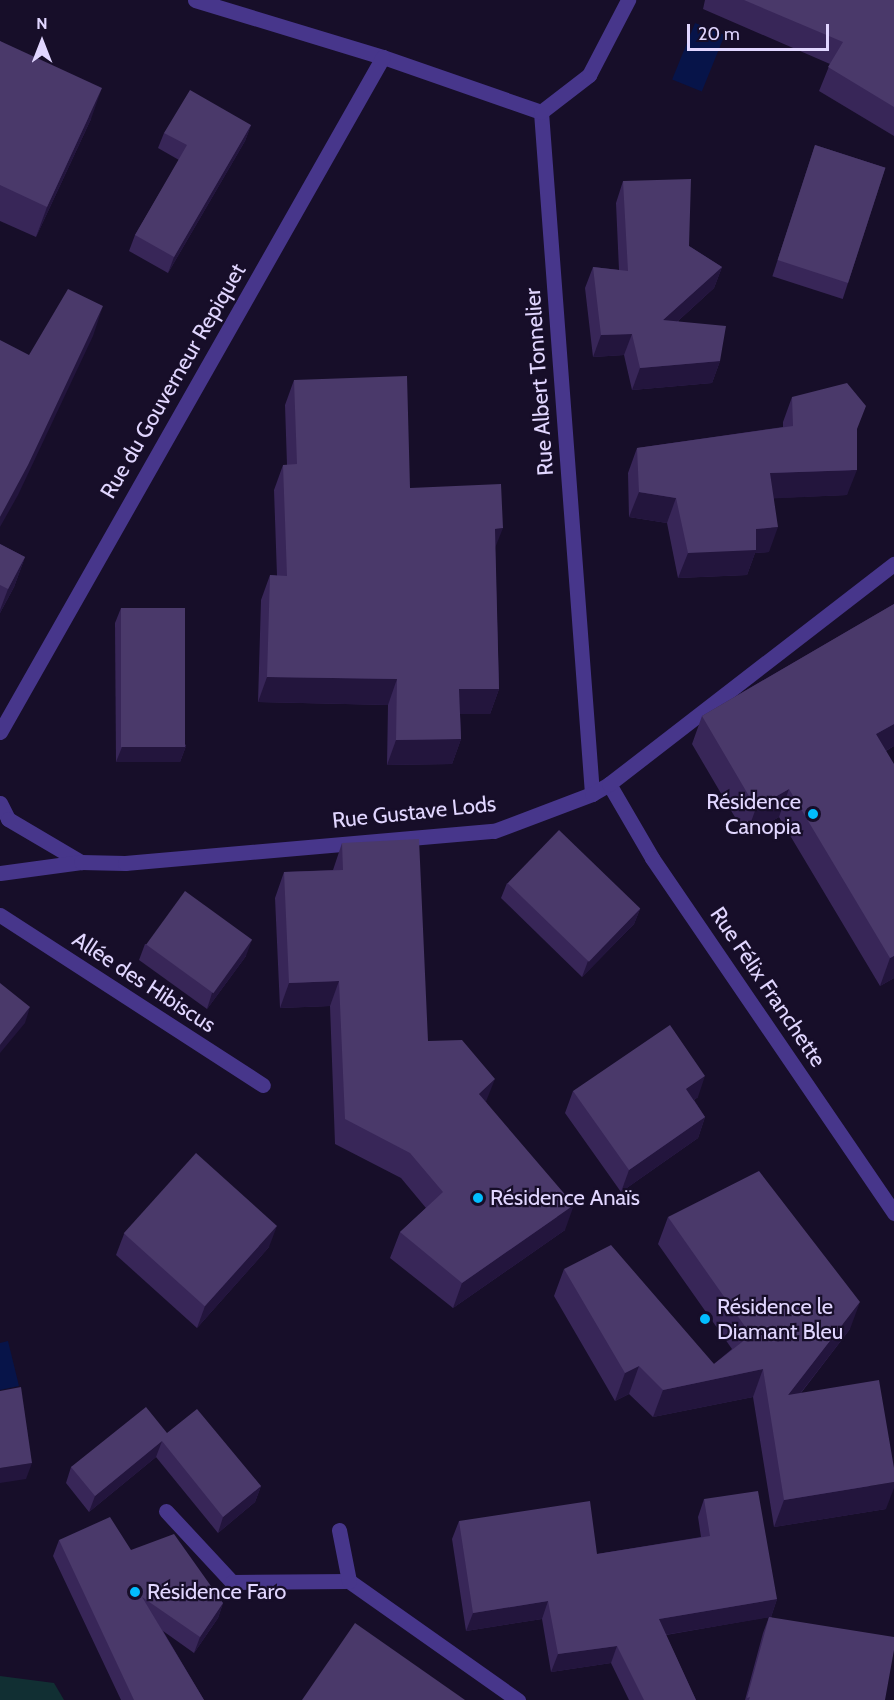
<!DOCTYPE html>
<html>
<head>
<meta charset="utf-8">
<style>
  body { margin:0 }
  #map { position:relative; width:894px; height:1700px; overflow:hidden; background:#170e29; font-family:Cabin,sans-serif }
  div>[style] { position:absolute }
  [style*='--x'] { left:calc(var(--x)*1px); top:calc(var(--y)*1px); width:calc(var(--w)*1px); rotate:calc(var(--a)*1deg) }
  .green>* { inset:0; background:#112f33 }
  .water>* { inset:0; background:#071449; transform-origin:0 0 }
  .minor>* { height:15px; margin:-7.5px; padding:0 7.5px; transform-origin:7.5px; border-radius:7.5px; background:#47368b }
  .wall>* { inset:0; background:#382658; transform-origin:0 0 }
  .shaded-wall>* { inset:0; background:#23153d }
  .building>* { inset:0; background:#4a396a; transform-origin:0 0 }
  .dots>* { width:16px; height:16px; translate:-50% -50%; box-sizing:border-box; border:3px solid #170e29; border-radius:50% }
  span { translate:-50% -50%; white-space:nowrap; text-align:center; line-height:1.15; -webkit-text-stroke:4.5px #170e29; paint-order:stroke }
  .street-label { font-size:22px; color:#e1d6ff }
  .poi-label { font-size:22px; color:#e1d6ff }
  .right { translate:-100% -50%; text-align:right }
  .left { translate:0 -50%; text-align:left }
  .north { position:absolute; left:12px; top:12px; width:60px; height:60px; -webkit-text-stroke:4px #170e29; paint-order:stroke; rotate:0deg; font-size:16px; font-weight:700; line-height:24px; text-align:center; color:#e1d6ff }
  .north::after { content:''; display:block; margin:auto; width:21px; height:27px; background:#e1d6ff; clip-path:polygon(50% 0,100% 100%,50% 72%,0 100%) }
  .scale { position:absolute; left:687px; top:24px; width:142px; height:27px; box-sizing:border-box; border:3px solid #e1d6ff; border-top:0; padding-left:8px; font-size:18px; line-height:21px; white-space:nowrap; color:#e1d6ff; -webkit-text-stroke:4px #170e29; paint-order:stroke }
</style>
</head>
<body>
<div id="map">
  <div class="green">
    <div style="clip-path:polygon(0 1676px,54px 1683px,64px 1700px,0 1700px)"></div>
  </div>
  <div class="water">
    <div style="left:695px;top:23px;width:32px;height:61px;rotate:22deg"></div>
    <div style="clip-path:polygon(8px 1341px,19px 1386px,0 1390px,0 1343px)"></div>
  </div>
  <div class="minor">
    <div style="--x:195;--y:0;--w:196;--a:16.9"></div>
    <div style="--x:383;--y:57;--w:167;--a:19.2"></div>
    <div style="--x:541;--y:112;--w:684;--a:85.72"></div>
    <div style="--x:541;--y:112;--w:61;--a:-37.6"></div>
    <div style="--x:589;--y:75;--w:85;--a:-62.5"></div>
    <div style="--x:0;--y:732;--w:776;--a:-60.43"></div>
    <div style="--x:609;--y:784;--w:86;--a:59.8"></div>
    <div style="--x:652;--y:858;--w:430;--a:55.7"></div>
    <div style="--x:0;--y:803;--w:18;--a:63"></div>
    <div style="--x:8;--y:819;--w:85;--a:30.5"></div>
    <div style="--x:0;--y:873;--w:82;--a:-7.7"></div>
    <div style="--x:81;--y:862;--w:44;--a:1.3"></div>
    <div style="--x:125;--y:863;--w:370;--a:-5"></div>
    <div style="--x:494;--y:831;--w:105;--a:-20.7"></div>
    <div style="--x:592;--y:794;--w:20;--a:-30"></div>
    <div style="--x:609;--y:784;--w:360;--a:-37.7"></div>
    <div style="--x:0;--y:915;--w:313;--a:32.9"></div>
    <div style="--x:166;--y:1511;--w:97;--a:47.1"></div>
    <div style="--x:232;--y:1582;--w:117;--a:-0.5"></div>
    <div style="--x:349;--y:1581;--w:207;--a:35.2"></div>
    <div style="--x:339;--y:1530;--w:52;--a:78.9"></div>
  </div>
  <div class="wall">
    <div style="clip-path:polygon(705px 0,894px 0,894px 136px,819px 91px,830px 64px,703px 9px)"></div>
    <div style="clip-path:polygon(0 41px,91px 119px,36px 237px,0 221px)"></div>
    <div style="clip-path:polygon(251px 125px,245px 141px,168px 273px,129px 251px,135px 235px,179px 160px,158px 148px,164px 133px)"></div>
    <div style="left:815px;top:145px;width:74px;height:138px;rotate:18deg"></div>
    <div style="clip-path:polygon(623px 181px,689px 246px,722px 267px,714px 288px,678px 321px,720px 361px,712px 383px,632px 390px,624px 355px,593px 357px,585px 288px,593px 267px,619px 270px,616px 203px)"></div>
    <div style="clip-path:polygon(294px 380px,410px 488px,495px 549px,499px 689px,490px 714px,460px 714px,461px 739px,452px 764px,387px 765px,388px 705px,258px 702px,261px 600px,270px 575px,277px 576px,274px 490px,283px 465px,287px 465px,285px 405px)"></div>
    <div style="clip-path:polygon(792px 397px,857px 432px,847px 495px,774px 498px,769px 552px,755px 553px,747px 575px,678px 578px,667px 523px,629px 517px,628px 473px,637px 448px,783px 427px,783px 422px)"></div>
    <div style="clip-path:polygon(0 544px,25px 557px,14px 587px,0 613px)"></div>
    <div style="clip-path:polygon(894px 604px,894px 746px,886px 751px,894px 978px,880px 986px,779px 817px,746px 836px,692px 744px,702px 716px)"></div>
    <div style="clip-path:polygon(121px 608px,186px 746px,180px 762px,116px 762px,115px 623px)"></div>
    <div style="clip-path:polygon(342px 843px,428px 1041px,486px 1102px,565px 1230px,453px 1308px,390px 1258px,400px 1232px,426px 1208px,401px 1178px,335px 1144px,330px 1006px,280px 1008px,275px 898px,284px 872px,333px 870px)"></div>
    <div style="clip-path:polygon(507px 883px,640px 909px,634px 924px,582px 977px,501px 898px)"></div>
    <div style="clip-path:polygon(145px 944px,246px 956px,207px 1009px,139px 960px)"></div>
    <div style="clip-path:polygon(573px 1091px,698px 1097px,694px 1100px,705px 1117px,698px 1138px,621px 1192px,565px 1113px)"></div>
    <div style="clip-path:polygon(668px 1217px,850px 1329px,801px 1393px,886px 1509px,774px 1527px,753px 1397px,653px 1417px,629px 1394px,615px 1401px,554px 1296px,564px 1269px,714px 1364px,732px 1349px,658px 1244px)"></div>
    <div style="clip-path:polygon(124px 1234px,269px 1247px,197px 1328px,116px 1255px)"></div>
    <div style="clip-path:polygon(167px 1433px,261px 1486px,255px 1502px,218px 1533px,156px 1457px,89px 1512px,66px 1483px,71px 1467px)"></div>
    <div style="clip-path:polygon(704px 1499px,777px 1599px,771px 1617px,885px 1700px,745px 1700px,763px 1633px,769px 1617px,666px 1635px,696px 1700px,629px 1700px,611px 1663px,551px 1672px,542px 1619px,466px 1631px,452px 1539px,459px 1521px,597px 1554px,701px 1537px,698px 1517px)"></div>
    <div style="clip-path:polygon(59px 1540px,131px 1550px,223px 1603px,218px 1618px,194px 1653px,163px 1631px,204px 1700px,121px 1700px,53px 1556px)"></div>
  </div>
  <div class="shaded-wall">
    <div style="clip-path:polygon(102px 88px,91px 119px,36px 237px,47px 207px)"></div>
    <div style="clip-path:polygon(251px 125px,245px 141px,168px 273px,174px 257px)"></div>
    <div style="clip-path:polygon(722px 267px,714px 288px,655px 342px,663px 320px)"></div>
    <div style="clip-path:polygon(103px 306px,93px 336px,18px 495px,0 527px,0 517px)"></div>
    <div style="clip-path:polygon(632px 334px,624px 355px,593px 357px,601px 335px)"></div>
    <div style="clip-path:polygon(720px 361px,712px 383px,632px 390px,640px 368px)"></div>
    <div style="clip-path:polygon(857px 470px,847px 495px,760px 499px,770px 473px)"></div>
    <div style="clip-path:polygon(639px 492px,676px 498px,667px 523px,629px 517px)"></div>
    <div style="clip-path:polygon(778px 527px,769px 552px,755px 553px,747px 575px,678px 578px,688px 553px,756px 529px)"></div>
    <div style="clip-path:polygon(503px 528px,493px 553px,495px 529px)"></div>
    <div style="clip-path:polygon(25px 557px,14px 587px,0 613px,0 610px,8px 589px)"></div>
    <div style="clip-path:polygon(267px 677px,397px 679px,388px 705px,258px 702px)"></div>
    <div style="clip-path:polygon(459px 689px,499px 689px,490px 714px,450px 714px)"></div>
    <div style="clip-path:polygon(894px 724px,894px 746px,866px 762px,876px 734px)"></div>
    <div style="clip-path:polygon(461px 739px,452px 764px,387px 765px,396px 740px)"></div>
    <div style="clip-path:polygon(186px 746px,180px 762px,116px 762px,122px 747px)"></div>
    <div style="clip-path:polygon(789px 789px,779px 817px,746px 836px,756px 808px)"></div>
    <div style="clip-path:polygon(640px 909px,634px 924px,582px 977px,588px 961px)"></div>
    <div style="clip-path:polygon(252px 940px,246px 956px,207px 1009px,212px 993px)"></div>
    <div style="clip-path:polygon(894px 956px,894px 978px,880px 986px,890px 958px)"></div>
    <div style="clip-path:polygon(339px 981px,330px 1006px,280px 1008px,289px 983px)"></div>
    <div style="clip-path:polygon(30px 1007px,25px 1023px,0 1053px,0 1045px)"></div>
    <div style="clip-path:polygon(705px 1076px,698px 1097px,678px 1111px,686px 1089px)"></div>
    <div style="clip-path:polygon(495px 1079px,485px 1104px,479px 1094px)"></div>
    <div style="clip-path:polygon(705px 1117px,698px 1138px,621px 1192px,629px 1170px)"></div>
    <div style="clip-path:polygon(574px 1205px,565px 1230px,453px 1308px,462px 1283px)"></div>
    <div style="clip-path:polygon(277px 1226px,269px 1247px,197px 1328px,205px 1306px)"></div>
    <div style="clip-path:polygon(860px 1302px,850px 1329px,778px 1422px,788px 1395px)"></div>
    <div style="clip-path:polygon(639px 1366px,629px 1394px,615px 1401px,625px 1373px)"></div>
    <div style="clip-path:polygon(763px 1369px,753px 1397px,653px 1417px,663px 1390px)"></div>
    <div style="clip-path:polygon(162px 1441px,156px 1457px,89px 1512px,95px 1496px)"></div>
    <div style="clip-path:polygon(32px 1463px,26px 1479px,0 1483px,0 1468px)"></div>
    <div style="clip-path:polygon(894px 1482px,894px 1488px,886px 1509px,774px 1527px,784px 1500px)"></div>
    <div style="clip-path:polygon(261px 1486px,255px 1502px,218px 1533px,223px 1517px)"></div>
    <div style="clip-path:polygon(777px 1599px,771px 1617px,652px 1637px,659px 1619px)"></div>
    <div style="clip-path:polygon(548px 1601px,542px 1619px,466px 1631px,473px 1613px)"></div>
    <div style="clip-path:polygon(223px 1603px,218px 1618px,194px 1653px,200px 1637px)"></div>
    <div style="clip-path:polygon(617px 1646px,611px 1663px,551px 1672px,558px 1654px)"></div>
  </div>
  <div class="building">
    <div style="clip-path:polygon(744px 0,894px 0,894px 107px,828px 67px,843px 42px)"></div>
    <div style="clip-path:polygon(0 41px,102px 88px,47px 207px,0 185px)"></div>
    <div style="clip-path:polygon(190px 90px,251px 125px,174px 257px,135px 235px,187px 145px,164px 133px)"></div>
    <div style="left:815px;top:145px;width:74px;height:121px;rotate:18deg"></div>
    <div style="clip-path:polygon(691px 179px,689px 246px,722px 267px,663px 320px,726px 326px,720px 361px,640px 368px,632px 334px,601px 335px,593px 267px,628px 271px,623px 181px)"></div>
    <div style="clip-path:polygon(68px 289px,103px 306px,28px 465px,0 517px,0 340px,29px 355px)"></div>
    <div style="clip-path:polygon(407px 376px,410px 488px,501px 484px,503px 528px,495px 529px,499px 689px,459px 689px,461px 739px,396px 740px,397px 679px,267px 677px,270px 575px,287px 576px,283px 465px,297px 464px,294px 380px)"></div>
    <div style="clip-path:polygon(847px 383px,866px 406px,857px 429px,857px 470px,770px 473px,778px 527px,756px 529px,756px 550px,688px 553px,676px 498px,639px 492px,637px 448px,793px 426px,792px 397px)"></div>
    <div style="clip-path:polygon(0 544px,25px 557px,8px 589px,0 585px)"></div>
    <div style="clip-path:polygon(894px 604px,894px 724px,876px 734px,894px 764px,894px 956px,890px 958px,789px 789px,756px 808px,702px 716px)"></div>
    <div style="left:121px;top:608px;width:64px;height:139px"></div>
    <div style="left:559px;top:830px;width:113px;height:74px;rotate:44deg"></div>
    <div style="clip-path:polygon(419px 839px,428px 1041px,462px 1040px,495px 1079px,479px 1094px,574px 1205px,462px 1283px,400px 1232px,443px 1192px,410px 1153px,345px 1119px,339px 981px,289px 983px,284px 872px,343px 870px,342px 843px)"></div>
    <div style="left:185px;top:891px;width:83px;height:66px;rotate:36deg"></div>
    <div style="clip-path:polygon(0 983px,30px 1007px,0 1045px)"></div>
    <div style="clip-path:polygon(670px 1025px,705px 1076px,686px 1089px,705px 1117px,629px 1170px,573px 1091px)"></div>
    <div style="left:196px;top:1153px;width:109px;height:108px;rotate:42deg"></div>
    <div style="clip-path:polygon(759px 1171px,860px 1302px,788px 1395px,879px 1380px,894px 1468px,894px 1482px,784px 1500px,763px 1369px,663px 1390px,639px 1366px,625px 1373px,564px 1269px,611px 1245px,714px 1364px,751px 1335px,668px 1217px)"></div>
    <div style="clip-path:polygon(21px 1387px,32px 1463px,0 1468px,0 1391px)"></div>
    <div style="clip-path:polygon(146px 1407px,167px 1433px,197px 1409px,261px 1486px,223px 1517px,162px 1441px,95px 1496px,71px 1467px)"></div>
    <div style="clip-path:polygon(758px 1491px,777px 1599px,659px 1619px,696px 1700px,644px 1700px,617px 1646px,558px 1654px,548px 1601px,473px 1613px,459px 1521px,590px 1501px,597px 1554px,710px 1536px,704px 1499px)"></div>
    <div style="clip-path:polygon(110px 1517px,131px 1550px,174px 1534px,223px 1603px,200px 1637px,142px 1597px,204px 1700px,134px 1700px,59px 1540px)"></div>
    <div style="clip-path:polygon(769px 1617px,894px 1637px,894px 1650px,885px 1700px,749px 1700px,750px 1697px,747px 1698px)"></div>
    <div style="clip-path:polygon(355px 1623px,465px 1700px,302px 1700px)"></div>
  </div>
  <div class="dots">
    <div style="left:813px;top:814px;background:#02bdff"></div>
    <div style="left:478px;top:1198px;background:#02bdff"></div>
    <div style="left:705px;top:1319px;background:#02bdff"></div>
    <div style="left:135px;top:1592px;background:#02bdff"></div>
  </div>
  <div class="street-label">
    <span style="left:173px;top:381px;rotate:-60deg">Rue du Gouverneur Repiquet</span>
    <span style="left:539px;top:382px;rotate:-94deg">Rue Albert Tonnelier</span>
    <span style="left:414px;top:812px;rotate:-6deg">Rue Gustave Lods</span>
    <span style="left:144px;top:982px;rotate:33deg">Allée des Hibiscus</span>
    <span style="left:768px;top:987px;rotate:56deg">Rue Félix Franchette</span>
  </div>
  <div class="poi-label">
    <span class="right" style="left:801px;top:814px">Résidence<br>Canopia</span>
    <span class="left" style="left:490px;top:1198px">Résidence Anaïs</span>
    <span class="left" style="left:717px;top:1319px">Résidence le<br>Diamant Bleu</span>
    <span class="left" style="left:147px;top:1592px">Résidence Faro</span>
  </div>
  <div class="north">N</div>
  <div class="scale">20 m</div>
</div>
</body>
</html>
